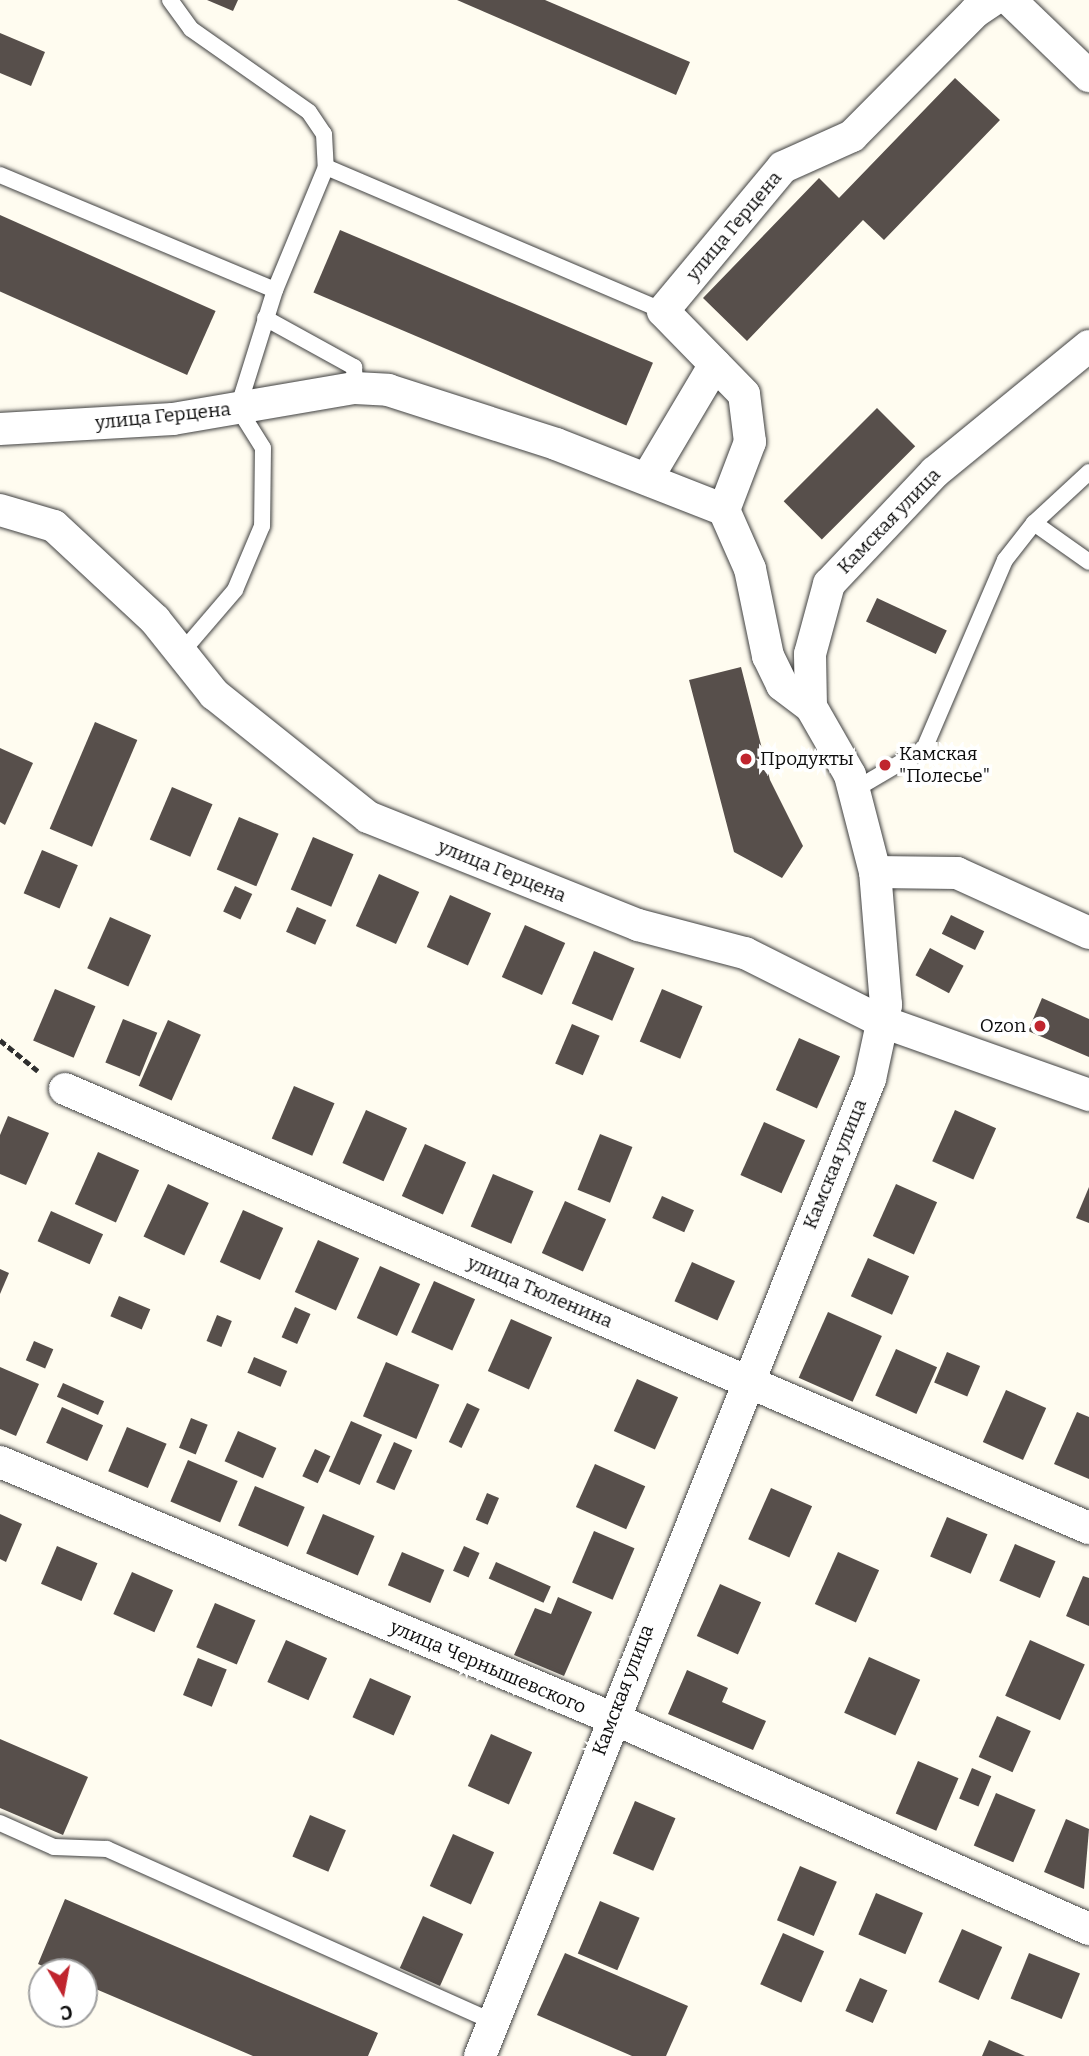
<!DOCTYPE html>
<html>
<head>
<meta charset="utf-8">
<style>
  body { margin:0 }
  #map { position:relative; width:1089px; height:2056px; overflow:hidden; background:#fffcf0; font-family:Bitter,serif }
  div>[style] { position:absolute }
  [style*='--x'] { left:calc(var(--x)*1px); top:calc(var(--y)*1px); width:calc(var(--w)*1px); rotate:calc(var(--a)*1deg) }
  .building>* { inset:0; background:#574f4b; transform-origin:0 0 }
  .path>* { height:4.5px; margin-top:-2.25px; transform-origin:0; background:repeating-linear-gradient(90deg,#303030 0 7px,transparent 0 10.5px) }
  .roads { filter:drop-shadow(0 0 2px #414141) drop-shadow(0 0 2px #414141) }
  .service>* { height:16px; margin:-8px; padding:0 8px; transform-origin:8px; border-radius:8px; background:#fff }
  .minor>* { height:32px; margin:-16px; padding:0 16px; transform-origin:16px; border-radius:16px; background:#fff }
  .dots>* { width:19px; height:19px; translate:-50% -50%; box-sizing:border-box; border:4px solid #fff; border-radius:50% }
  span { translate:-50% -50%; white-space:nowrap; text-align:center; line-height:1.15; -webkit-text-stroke:7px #fff; paint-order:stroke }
  .street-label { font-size:19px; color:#0e0e0e }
  .poi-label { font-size:19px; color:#0e0e0e }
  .left { translate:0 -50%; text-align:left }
  .right { translate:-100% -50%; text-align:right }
  .north { position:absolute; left:28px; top:1958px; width:70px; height:70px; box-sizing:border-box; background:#fff; border:2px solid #9f9f9f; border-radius:50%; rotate:170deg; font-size:19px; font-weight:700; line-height:28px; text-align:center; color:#0e0e0e }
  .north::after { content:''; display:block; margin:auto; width:24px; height:32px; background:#c0252e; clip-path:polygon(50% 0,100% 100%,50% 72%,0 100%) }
</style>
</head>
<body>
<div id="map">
  <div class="building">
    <div style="clip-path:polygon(207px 0,238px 0,233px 11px)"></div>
    <div style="clip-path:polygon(457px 0,545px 0,690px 62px,676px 95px)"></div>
    <div style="clip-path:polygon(0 33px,45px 52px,31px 86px,0 73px)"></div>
    <div style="clip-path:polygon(955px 78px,1000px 120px,884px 240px,863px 220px,747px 341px,703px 298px,819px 178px,839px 198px)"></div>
    <div style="left:0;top:215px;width:236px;height:70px;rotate:24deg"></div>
    <div style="left:340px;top:230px;width:340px;height:68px;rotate:23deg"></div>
    <div style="left:877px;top:408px;width:54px;height:132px;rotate:45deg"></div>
    <div style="left:877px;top:598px;width:77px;height:26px;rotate:25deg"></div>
    <div style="clip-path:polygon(741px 667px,770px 780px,803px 846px,782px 878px,734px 852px,689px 680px)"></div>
    <div style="left:95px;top:722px;width:46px;height:116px;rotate:23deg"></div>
    <div style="clip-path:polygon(0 748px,33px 763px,5px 825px,0 822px)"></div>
    <div style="left:172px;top:787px;width:44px;height:57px;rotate:23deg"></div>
    <div style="left:239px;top:817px;width:43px;height:57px;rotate:23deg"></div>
    <div style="left:313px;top:837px;width:44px;height:57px;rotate:23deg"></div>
    <div style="left:42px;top:850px;width:39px;height:47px;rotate:23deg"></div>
    <div style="left:379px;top:874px;width:44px;height:57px;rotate:24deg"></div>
    <div style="left:235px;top:886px;width:19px;height:28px;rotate:25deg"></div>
    <div style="left:450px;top:895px;width:45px;height:57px;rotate:24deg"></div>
    <div style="left:297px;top:907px;width:32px;height:27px;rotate:24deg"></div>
    <div style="left:951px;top:915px;width:37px;height:21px;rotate:26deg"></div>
    <div style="left:110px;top:917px;width:45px;height:56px;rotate:24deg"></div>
    <div style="left:525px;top:925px;width:44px;height:57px;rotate:24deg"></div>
    <div style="left:930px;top:948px;width:38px;height:31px;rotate:28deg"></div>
    <div style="left:594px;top:951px;width:44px;height:57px;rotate:23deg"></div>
    <div style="left:55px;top:989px;width:44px;height:56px;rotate:23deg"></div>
    <div style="left:662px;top:989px;width:44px;height:57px;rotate:23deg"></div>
    <div style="clip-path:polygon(1042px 998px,1089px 1019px,1089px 1057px,1028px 1031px)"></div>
    <div style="left:123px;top:1019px;width:37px;height:47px;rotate:22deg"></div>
    <div style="left:168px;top:1020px;width:36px;height:72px;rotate:24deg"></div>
    <div style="left:572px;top:1024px;width:30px;height:43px;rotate:23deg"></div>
    <div style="left:799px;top:1038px;width:45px;height:57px;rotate:24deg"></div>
    <div style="left:294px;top:1086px;width:44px;height:57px;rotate:23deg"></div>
    <div style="left:366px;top:1110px;width:45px;height:58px;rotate:24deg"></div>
    <div style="left:955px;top:1110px;width:45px;height:56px;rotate:24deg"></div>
    <div style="clip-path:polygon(8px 1116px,49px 1133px,26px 1185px,0 1174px,0 1135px)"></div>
    <div style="left:764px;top:1122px;width:45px;height:58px;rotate:24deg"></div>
    <div style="left:600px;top:1134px;width:35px;height:60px;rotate:22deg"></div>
    <div style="left:425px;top:1144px;width:45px;height:57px;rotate:24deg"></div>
    <div style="left:98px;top:1152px;width:45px;height:57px;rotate:24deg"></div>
    <div style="left:493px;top:1174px;width:44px;height:57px;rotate:23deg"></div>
    <div style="left:168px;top:1184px;width:45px;height:58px;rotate:25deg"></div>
    <div style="left:896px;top:1184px;width:45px;height:57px;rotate:24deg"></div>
    <div style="clip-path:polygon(1089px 1187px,1089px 1223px,1076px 1218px)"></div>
    <div style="left:662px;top:1196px;width:35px;height:24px;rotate:24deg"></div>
    <div style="left:565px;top:1201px;width:45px;height:57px;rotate:24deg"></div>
    <div style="left:243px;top:1210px;width:44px;height:57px;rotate:24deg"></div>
    <div style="left:51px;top:1211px;width:57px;height:33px;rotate:24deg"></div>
    <div style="left:318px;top:1240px;width:45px;height:57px;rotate:24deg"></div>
    <div style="left:868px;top:1258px;width:45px;height:42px;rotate:24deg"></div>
    <div style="left:692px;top:1262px;width:47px;height:43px;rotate:24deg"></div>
    <div style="left:380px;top:1266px;width:44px;height:57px;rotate:24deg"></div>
    <div style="clip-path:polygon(0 1269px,9px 1273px,0 1294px)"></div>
    <div style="left:434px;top:1281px;width:45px;height:56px;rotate:24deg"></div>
    <div style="left:119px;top:1296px;width:34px;height:22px;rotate:23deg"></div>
    <div style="left:295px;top:1307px;width:17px;height:33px;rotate:24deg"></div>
    <div style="left:828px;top:1312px;width:59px;height:72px;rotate:24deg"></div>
    <div style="left:217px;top:1315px;width:16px;height:28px;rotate:22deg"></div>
    <div style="left:511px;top:1319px;width:45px;height:57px;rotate:24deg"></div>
    <div style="left:34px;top:1341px;width:21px;height:21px;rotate:23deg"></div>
    <div style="left:896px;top:1349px;width:45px;height:51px;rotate:24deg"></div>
    <div style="left:947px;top:1352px;width:36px;height:33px;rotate:23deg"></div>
    <div style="left:254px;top:1357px;width:36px;height:17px;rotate:23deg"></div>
    <div style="left:386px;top:1362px;width:58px;height:59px;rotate:23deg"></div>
    <div style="clip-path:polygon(0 1367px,39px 1384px,16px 1436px,0 1429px)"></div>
    <div style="left:637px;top:1379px;width:45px;height:57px;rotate:24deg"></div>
    <div style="left:63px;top:1383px;width:45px;height:15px;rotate:24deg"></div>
    <div style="left:1006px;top:1390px;width:44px;height:57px;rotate:24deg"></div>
    <div style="left:467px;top:1403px;width:14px;height:43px;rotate:25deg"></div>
    <div style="left:62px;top:1407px;width:45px;height:39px;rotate:24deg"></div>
    <div style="clip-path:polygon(1077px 1412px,1089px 1417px,1089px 1479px,1054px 1464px)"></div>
    <div style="left:191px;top:1418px;width:18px;height:32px;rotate:22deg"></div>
    <div style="left:351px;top:1421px;width:34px;height:55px;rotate:24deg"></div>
    <div style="left:127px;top:1427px;width:43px;height:48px;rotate:23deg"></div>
    <div style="left:238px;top:1431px;width:42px;height:33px;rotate:24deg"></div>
    <div style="left:394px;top:1442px;width:20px;height:44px;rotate:24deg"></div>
    <div style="left:315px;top:1449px;width:17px;height:30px;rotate:25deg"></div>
    <div style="left:188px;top:1460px;width:54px;height:45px;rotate:23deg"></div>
    <div style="left:595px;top:1464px;width:55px;height:47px;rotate:24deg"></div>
    <div style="left:255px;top:1486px;width:54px;height:43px;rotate:23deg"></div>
    <div style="left:771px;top:1488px;width:45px;height:56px;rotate:24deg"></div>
    <div style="left:487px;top:1493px;width:13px;height:29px;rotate:23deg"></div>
    <div style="clip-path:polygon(0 1514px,22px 1524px,6px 1562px,0 1559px)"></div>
    <div style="left:323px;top:1514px;width:56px;height:43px;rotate:23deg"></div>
    <div style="left:947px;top:1517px;width:44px;height:43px;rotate:23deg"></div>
    <div style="left:594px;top:1531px;width:44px;height:56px;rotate:23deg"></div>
    <div style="left:1015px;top:1544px;width:44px;height:40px;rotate:23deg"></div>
    <div style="left:57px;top:1546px;width:44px;height:41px;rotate:23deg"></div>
    <div style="left:464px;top:1546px;width:17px;height:27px;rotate:24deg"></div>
    <div style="left:402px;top:1552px;width:46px;height:36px;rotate:23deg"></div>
    <div style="left:838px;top:1552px;width:45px;height:57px;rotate:24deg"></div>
    <div style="left:496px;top:1562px;width:60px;height:18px;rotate:24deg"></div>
    <div style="left:132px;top:1572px;width:45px;height:46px;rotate:24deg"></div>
    <div style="clip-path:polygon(1083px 1576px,1089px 1578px,1089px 1626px,1066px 1616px)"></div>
    <div style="left:720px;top:1584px;width:45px;height:57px;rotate:24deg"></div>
    <div style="clip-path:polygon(558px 1597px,592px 1612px,564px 1676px,514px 1655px,535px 1608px,551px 1614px)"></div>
    <div style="left:215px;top:1603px;width:44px;height:48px;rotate:23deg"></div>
    <div style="left:286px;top:1640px;width:45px;height:46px;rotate:24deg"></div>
    <div style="left:1030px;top:1640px;width:60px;height:61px;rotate:24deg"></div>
    <div style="left:869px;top:1657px;width:56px;height:61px;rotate:24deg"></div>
    <div style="left:198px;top:1658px;width:31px;height:40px;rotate:22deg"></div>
    <div style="clip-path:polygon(687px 1670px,728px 1688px,722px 1702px,766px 1721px,753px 1750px,668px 1714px)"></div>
    <div style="left:370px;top:1678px;width:45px;height:43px;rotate:24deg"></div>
    <div style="left:997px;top:1716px;width:37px;height:45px;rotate:24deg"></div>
    <div style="left:491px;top:1734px;width:45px;height:57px;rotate:24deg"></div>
    <div style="clip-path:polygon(0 1739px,88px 1777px,63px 1835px,0 1808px)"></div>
    <div style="left:918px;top:1761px;width:44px;height:57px;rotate:23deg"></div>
    <div style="left:972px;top:1768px;width:21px;height:33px;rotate:23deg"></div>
    <div style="left:996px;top:1793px;width:43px;height:57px;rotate:23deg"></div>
    <div style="left:635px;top:1801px;width:44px;height:57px;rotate:23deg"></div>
    <div style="left:310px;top:1815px;width:39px;height:45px;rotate:23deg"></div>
    <div style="clip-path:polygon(1066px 1819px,1089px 1829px,1084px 1889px,1044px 1872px)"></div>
    <div style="left:453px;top:1834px;width:45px;height:57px;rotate:24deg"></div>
    <div style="left:800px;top:1866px;width:40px;height:59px;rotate:23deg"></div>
    <div style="left:876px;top:1893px;width:51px;height:45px;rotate:23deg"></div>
    <div style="clip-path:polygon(65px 1899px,378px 2033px,368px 2056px,253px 2056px,84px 1984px,84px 1972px,57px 1972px,38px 1964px)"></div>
    <div style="left:600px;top:1901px;width:43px;height:57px;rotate:23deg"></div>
    <div style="left:423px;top:1916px;width:44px;height:57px;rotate:24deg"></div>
    <div style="left:962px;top:1929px;width:44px;height:58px;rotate:24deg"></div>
    <div style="left:783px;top:1933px;width:45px;height:56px;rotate:24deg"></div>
    <div style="clip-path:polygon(565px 1953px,688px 2006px,666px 2056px,632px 2056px,537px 2015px)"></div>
    <div style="left:1029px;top:1953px;width:55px;height:49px;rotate:22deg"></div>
    <div style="left:860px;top:1978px;width:30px;height:36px;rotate:24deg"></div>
    <div style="clip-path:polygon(989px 2040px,1025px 2056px,982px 2056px)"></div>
  </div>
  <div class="path">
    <div style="--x:0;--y:1040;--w:49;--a:39.2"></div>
  </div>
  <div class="roads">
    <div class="service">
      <div style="--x:170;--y:0;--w:36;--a:54"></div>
      <div style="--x:191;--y:29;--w:144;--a:35.1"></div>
      <div style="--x:309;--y:112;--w:27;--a:56"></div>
      <div style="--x:324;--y:134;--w:33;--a:87"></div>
      <div style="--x:326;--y:167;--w:133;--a:112.5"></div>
      <div style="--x:275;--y:290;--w:124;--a:107.4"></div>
      <div style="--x:238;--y:408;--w:47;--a:58"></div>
      <div style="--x:263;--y:448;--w:78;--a:90.7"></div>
      <div style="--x:262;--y:526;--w:69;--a:112.9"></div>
      <div style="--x:235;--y:590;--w:83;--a:130.6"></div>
      <div style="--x:326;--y:167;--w:366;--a:23.1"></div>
      <div style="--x:0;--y:175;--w:298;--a:22.7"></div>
      <div style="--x:265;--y:318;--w:102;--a:28.8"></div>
      <div style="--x:354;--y:367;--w:21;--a:87"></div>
      <div style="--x:1034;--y:523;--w:67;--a:35.3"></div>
      <div style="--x:854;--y:790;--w:81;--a:-30.4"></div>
      <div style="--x:924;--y:749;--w:206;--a:-66.8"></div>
      <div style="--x:1005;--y:560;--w:47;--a:-51.9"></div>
      <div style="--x:1034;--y:523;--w:75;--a:-42.8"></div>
      <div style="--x:0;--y:1823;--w:59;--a:24"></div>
      <div style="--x:54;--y:1847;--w:53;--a:2.2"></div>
      <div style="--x:107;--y:1849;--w:426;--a:24.1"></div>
    </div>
    <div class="minor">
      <div style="--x:1010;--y:0;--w:110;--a:43.9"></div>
      <div style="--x:0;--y:429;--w:173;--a:-3.3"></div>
      <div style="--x:173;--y:419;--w:185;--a:-9.7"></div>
      <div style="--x:355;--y:388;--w:33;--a:3"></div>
      <div style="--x:388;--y:390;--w:176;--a:17.8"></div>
      <div style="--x:556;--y:444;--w:180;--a:21.4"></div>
      <div style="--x:724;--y:510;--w:64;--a:66.2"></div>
      <div style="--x:750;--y:569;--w:89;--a:78.3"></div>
      <div style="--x:768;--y:656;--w:32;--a:64"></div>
      <div style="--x:782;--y:685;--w:36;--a:37"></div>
      <div style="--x:648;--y:477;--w:131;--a:-59.3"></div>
      <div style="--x:0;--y:510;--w:56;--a:16.5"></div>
      <div style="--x:54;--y:526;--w:138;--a:42.9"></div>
      <div style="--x:155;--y:620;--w:95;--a:51.4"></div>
      <div style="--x:214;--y:694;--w:197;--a:38.6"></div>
      <div style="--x:368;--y:817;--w:291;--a:21.8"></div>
      <div style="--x:638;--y:925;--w:111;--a:14.7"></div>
      <div style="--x:745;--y:953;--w:154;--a:26.6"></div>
      <div style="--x:883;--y:1022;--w:219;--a:19.5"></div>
      <div style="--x:724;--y:510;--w:73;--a:-69.1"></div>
      <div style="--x:750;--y:442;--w:48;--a:-97.1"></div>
      <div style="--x:744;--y:394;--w:116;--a:-134.3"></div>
      <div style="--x:663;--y:311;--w:187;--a:-50.2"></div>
      <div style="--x:783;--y:167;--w:76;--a:-24.2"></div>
      <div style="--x:852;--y:136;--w:175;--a:-45.2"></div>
      <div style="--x:975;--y:12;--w:22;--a:-34"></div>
      <div style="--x:875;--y:872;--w:82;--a:0.7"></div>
      <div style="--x:957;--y:873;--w:145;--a:24.4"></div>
      <div style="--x:65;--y:1089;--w:1114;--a:23.21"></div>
      <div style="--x:0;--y:1462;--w:663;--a:22.7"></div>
      <div style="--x:612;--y:1718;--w:522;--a:23.86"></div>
      <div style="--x:480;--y:2056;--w:1052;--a:-68.24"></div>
      <div style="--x:870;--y:1079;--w:76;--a:-77.8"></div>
      <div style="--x:886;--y:1005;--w:133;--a:-94.7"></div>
      <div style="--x:875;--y:872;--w:100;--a:-104.5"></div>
      <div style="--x:850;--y:775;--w:78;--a:-119.8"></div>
      <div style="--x:811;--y:707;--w:53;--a:-91.1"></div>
      <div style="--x:810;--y:654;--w:73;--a:-74.8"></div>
      <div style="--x:829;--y:584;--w:154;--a:-46.6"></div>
      <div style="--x:935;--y:472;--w:199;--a:-39.3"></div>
    </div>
  </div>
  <div class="dots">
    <div style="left:746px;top:759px;background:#c0252e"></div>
    <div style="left:885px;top:765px;background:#c0252e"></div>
    <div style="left:1040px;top:1026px;background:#c0252e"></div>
  </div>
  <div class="street-label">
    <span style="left:734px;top:226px;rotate:-50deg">улица Герцена</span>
    <span style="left:163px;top:416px;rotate:-6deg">улица Герцена</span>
    <span style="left:889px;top:521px;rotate:-46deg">Камская улица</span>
    <span style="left:502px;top:871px;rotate:22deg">улица Герцена</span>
    <span style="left:835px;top:1164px;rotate:-68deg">Камская улица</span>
    <span style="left:540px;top:1292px;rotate:23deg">улица Тюленина</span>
    <span style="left:488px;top:1667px;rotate:23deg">улица Чернышевского</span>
    <span style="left:623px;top:1690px;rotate:-69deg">Камская улица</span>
  </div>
  <div class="poi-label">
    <span class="left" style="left:899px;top:765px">Камская<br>"Полесье"</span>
    <span class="left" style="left:760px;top:759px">Продукты</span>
    <span class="right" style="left:1026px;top:1026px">Ozon</span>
  </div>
  <div class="north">С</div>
</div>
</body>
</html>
